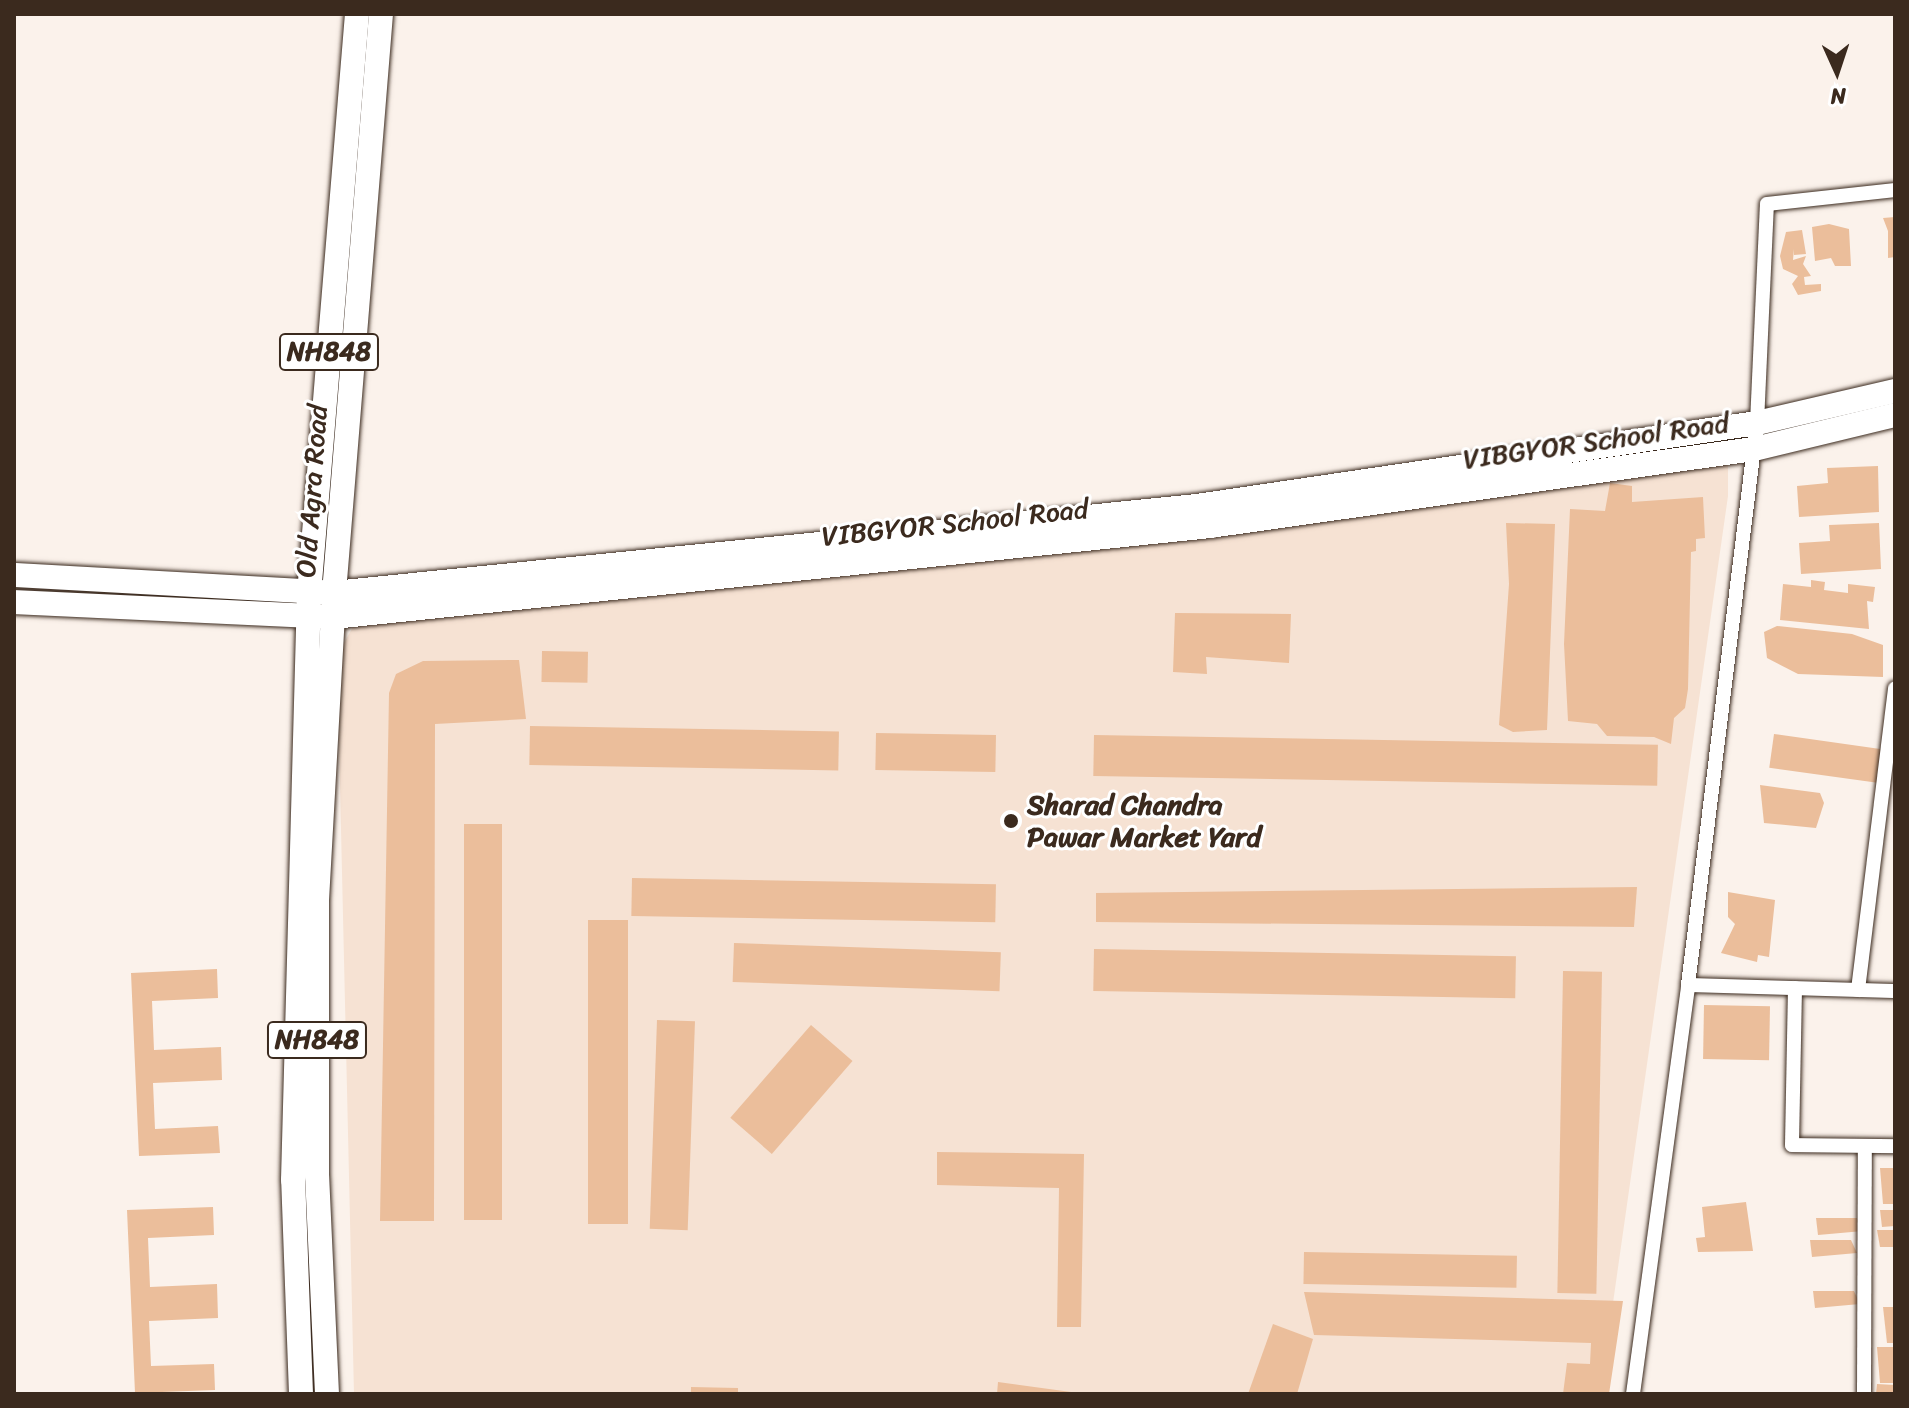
<!DOCTYPE html>
<html>
<head>
<meta charset="utf-8">
<style>
  body { margin:0 }
  #map { position:relative; width:1909px; height:1408px; overflow:hidden; background:#fbf2eb; font-family:Sriracha,sans-serif }
  div>[style] { position:absolute }
  [style*='--x'] { left:calc(var(--x)*1px); top:calc(var(--y)*1px); width:calc(var(--w)*1px); rotate:calc(var(--a)*1deg) }
  .built>* { inset:0; background:#f6e2d3 }
  .building>* { inset:0; background:#ebbe9b; transform-origin:0 0 }
  .roads { filter:drop-shadow(0 0 2px #3b2a1e) drop-shadow(0 0 2px #3b2a1e) }
  .minor>* { height:14px; margin:-7px; padding:0 7px; transform-origin:7px; border-radius:7px; background:#fff }
  .primary>* { height:24px; margin:-12px; padding:0 12px; transform-origin:12px; border-radius:12px; background:#fff }
  .trunk>* { height:24px; margin:-12px; padding:0 12px; transform-origin:12px; border-radius:12px; background:#fff }
  .dots>* { width:22px; height:22px; translate:-50% -50%; box-sizing:border-box; border:4px solid #fff; border-radius:50% }
  span { translate:-50% -50%; white-space:nowrap; text-align:center; line-height:1.15; -webkit-text-stroke:6px #fff; paint-order:stroke }
  .shield-label span { padding:2px 6px; background:#fff; border:2px solid; border-radius:6px; -webkit-text-stroke-width:0 }
  .shield-label { font-size:26px; color:#3b2a1e; font-weight:700 }
  .street-label { font-size:28px; color:#3b2a1e }
  .poi-label { font-size:28px; color:#3b2a1e; font-weight:700 }
  .left { translate:0 -50%; text-align:left }
  .frame { position:absolute; inset:0; border:16px solid #3b2a1e; pointer-events:none }
  .north { position:absolute; left:1797px; top:32px; width:80px; height:80px; -webkit-text-stroke:6px #fff; paint-order:stroke; rotate:177deg; font-size:22px; font-weight:700; line-height:32px; text-align:center; color:#3b2a1e }
  .north::after { content:''; display:block; margin:auto; width:28px; height:36px; background:#3b2a1e; clip-path:polygon(50% 0,100% 100%,50% 72%,0 100%) }
</style>
</head>
<body>
<div id="map">
  <div class="built">
    <div style="clip-path:polygon(1728px 458px,1728px 496px,1600px 1394px,354px 1394px,337px 655px,357px 620px)"></div>
  </div>
  <div class="building">
    <div style="clip-path:polygon(1895px 217px,1895px 257px,1888px 258px,1888px 231px,1883px 218px)"></div>
    <div style="clip-path:polygon(1829px 224px,1849px 229px,1851px 266px,1835px 266px,1831px 258px,1815px 261px,1812px 227px)"></div>
    <div style="clip-path:polygon(1802px 230px,1806px 254px,1794px 255px,1794px 249px,1793px 260px,1806px 256px,1803px 264px,1811px 276px,1804px 277px,1805px 285px,1821px 284px,1821px 291px,1798px 295px,1792px 284px,1798px 276px,1783px 269px,1780px 256px,1786px 232px)"></div>
    <div style="clip-path:polygon(1878px 466px,1879px 512px,1799px 517px,1797px 486px,1828px 483px,1827px 468px)"></div>
    <div style="clip-path:polygon(1610px 483px,1632px 486px,1632px 502px,1703px 497px,1705px 538px,1696px 539px,1696px 551px,1691px 552px,1688px 689px,1685px 708px,1674px 718px,1671px 744px,1654px 737px,1607px 736px,1597px 724px,1568px 721px,1564px 644px,1570px 509px,1605px 511px)"></div>
    <div style="clip-path:polygon(1506px 523px,1555px 524px,1547px 730px,1513px 732px,1499px 725px,1509px 584px)"></div>
    <div style="clip-path:polygon(1879px 523px,1881px 569px,1801px 574px,1799px 543px,1830px 541px,1829px 525px)"></div>
    <div style="clip-path:polygon(1811px 580px,1825px 582px,1824px 590px,1848px 593px,1848px 584px,1875px 587px,1873px 602px,1867px 601px,1869px 629px,1780px 620px,1783px 584px,1811px 587px)"></div>
    <div style="clip-path:polygon(1175px 613px,1291px 614px,1289px 663px,1206px 657px,1207px 674px,1173px 672px)"></div>
    <div style="clip-path:polygon(1777px 626px,1852px 634px,1883px 645px,1883px 677px,1798px 674px,1767px 658px,1764px 632px)"></div>
    <div style="left:542px;top:651px;width:46px;height:31px;rotate:1deg"></div>
    <div style="clip-path:polygon(519px 660px,526px 719px,435px 724px,434px 1221px,380px 1221px,389px 693px,396px 674px,423px 661px)"></div>
    <div style="left:530px;top:726px;width:309px;height:39px;rotate:1deg"></div>
    <div style="left:876px;top:733px;width:120px;height:37px;rotate:1deg"></div>
    <div style="left:1774px;top:734px;width:109px;height:34px;rotate:8deg"></div>
    <div style="left:1094px;top:735px;width:564px;height:41px;rotate:1deg"></div>
    <div style="clip-path:polygon(1760px 785px,1820px 793px,1824px 803px,1816px 828px,1764px 823px)"></div>
    <div style="left:464px;top:824px;width:38px;height:396px"></div>
    <div style="left:632px;top:878px;width:364px;height:38px;rotate:1deg"></div>
    <div style="clip-path:polygon(1637px 887px,1634px 927px,1096px 922px,1096px 893px)"></div>
    <div style="clip-path:polygon(1728px 892px,1775px 900px,1769px 957px,1758px 955px,1757px 962px,1721px 953px,1735px 924px,1728px 917px)"></div>
    <div style="left:588px;top:920px;width:40px;height:304px"></div>
    <div style="left:734px;top:943px;width:267px;height:39px;rotate:2deg"></div>
    <div style="left:1094px;top:949px;width:422px;height:42px;rotate:1deg"></div>
    <div style="clip-path:polygon(217px 969px,218px 998px,152px 1001px,154px 1050px,221px 1047px,222px 1080px,153px 1083px,155px 1129px,218px 1126px,220px 1153px,139px 1156px,131px 973px)"></div>
    <div style="left:1563px;top:971px;width:39px;height:322px;rotate:1deg"></div>
    <div style="left:1704px;top:1005px;width:66px;height:54px;rotate:1deg"></div>
    <div style="left:657px;top:1020px;width:38px;height:209px;rotate:2deg"></div>
    <div style="left:811px;top:1025px;width:55px;height:123px;rotate:41deg"></div>
    <div style="clip-path:polygon(937px 1152px,1084px 1154px,1081px 1327px,1057px 1327px,1059px 1188px,937px 1185px)"></div>
    <div style="clip-path:polygon(1880px 1168px,1895px 1168px,1895px 1204px,1883px 1204px)"></div>
    <div style="clip-path:polygon(1746px 1202px,1753px 1251px,1698px 1252px,1696px 1238px,1705px 1237px,1702px 1207px)"></div>
    <div style="clip-path:polygon(213px 1207px,214px 1235px,148px 1238px,150px 1287px,217px 1284px,218px 1318px,149px 1321px,151px 1366px,214px 1364px,215px 1390px,135px 1393px,127px 1210px)"></div>
    <div style="clip-path:polygon(1880px 1210px,1895px 1210px,1895px 1226px,1882px 1227px)"></div>
    <div style="clip-path:polygon(1816px 1218px,1857px 1218px,1863px 1231px,1818px 1235px)"></div>
    <div style="clip-path:polygon(1877px 1230px,1895px 1230px,1895px 1247px,1880px 1247px)"></div>
    <div style="clip-path:polygon(1810px 1240px,1851px 1240px,1857px 1253px,1812px 1257px)"></div>
    <div style="left:1304px;top:1252px;width:213px;height:32px;rotate:1deg"></div>
    <div style="clip-path:polygon(1813px 1291px,1854px 1291px,1860px 1304px,1815px 1308px)"></div>
    <div style="clip-path:polygon(1304px 1292px,1623px 1301px,1609px 1394px,1563px 1394px,1567px 1363px,1590px 1364px,1591px 1343px,1314px 1335px)"></div>
    <div style="clip-path:polygon(1883px 1307px,1895px 1307px,1895px 1343px,1887px 1343px)"></div>
    <div style="clip-path:polygon(1273px 1324px,1313px 1339px,1297px 1394px,1248px 1394px)"></div>
    <div style="clip-path:polygon(1877px 1347px,1895px 1347px,1895px 1383px,1880px 1383px)"></div>
    <div style="clip-path:polygon(998px 1382px,1071px 1392px,1071px 1394px,997px 1394px)"></div>
    <div style="clip-path:polygon(1877px 1384px,1895px 1385px,1895px 1394px,1876px 1394px)"></div>
    <div style="clip-path:polygon(691px 1387px,738px 1388px,738px 1394px,691px 1394px)"></div>
  </div>
  <div class="roads">
    <div class="minor">
      <div style="--x:1688;--y:985;--w:566;--a:-83"></div>
      <div style="--x:1757;--y:423;--w:219;--a:-87.4"></div>
      <div style="--x:1767;--y:204;--w:129;--a:-6.2"></div>
      <div style="--x:1795;--y:988;--w:157;--a:91.1"></div>
      <div style="--x:1792;--y:1145;--w:103;--a:0.6"></div>
      <div style="--x:1858;--y:990;--w:304;--a:-83"></div>
      <div style="--x:1633;--y:1394;--w:413;--a:-82.3"></div>
      <div style="--x:1688;--y:985;--w:207;--a:1.7"></div>
      <div style="--x:1864;--y:1394;--w:248;--a:-89.8"></div>
    </div>
    <div class="primary">
      <div style="--x:14;--y:575;--w:321;--a:3.2"></div>
      <div style="--x:334;--y:593;--w:867;--a:-5.76"></div>
      <div style="--x:1197;--y:506;--w:566;--a:-8.43"></div>
      <div style="--x:1757;--y:423;--w:142;--a:-13.1"></div>
      <div style="--x:14;--y:602;--w:319;--a:2.7"></div>
      <div style="--x:333;--y:617;--w:882;--a:-5.92"></div>
      <div style="--x:1210;--y:526;--w:549;--a:-8.06"></div>
      <div style="--x:1754;--y:449;--w:145;--a:-13.6"></div>
    </div>
    <div class="trunk">
      <div style="--x:301;--y:1394;--w:214;--a:-92.1"></div>
      <div style="--x:293;--y:1180;--w:586;--a:-88.44"></div>
      <div style="--x:309;--y:594;--w:582;--a:-85.27"></div>
      <div style="--x:327;--y:1394;--w:218;--a:-92.6"></div>
      <div style="--x:317;--y:1176;--w:276;--a:-90"></div>
      <div style="--x:317;--y:900;--w:307;--a:-86.8"></div>
      <div style="--x:334;--y:593;--w:581;--a:-85.36"></div>
    </div>
  </div>
  <div class="dots">
    <div style="left:1011px;top:821px;background:#3b2a1e"></div>
  </div>
  <div class="shield-label">
    <span style="left:329px;top:352px">NH848</span>
    <span style="left:317px;top:1040px">NH848</span>
  </div>
  <div class="street-label">
    <span style="left:1596px;top:441px;rotate:-8deg">VIBGYOR School Road</span>
    <span style="left:312px;top:491px;rotate:-86deg">Old Agra Road</span>
    <span style="left:955px;top:523px;rotate:-6deg">VIBGYOR School Road</span>
  </div>
  <div class="poi-label">
    <span class="left" style="left:1027px;top:821px">Sharad Chandra<br>Pawar Market Yard</span>
  </div>
  <div class="frame"></div>
  <div class="north">N</div>
</div>
</body>
</html>
